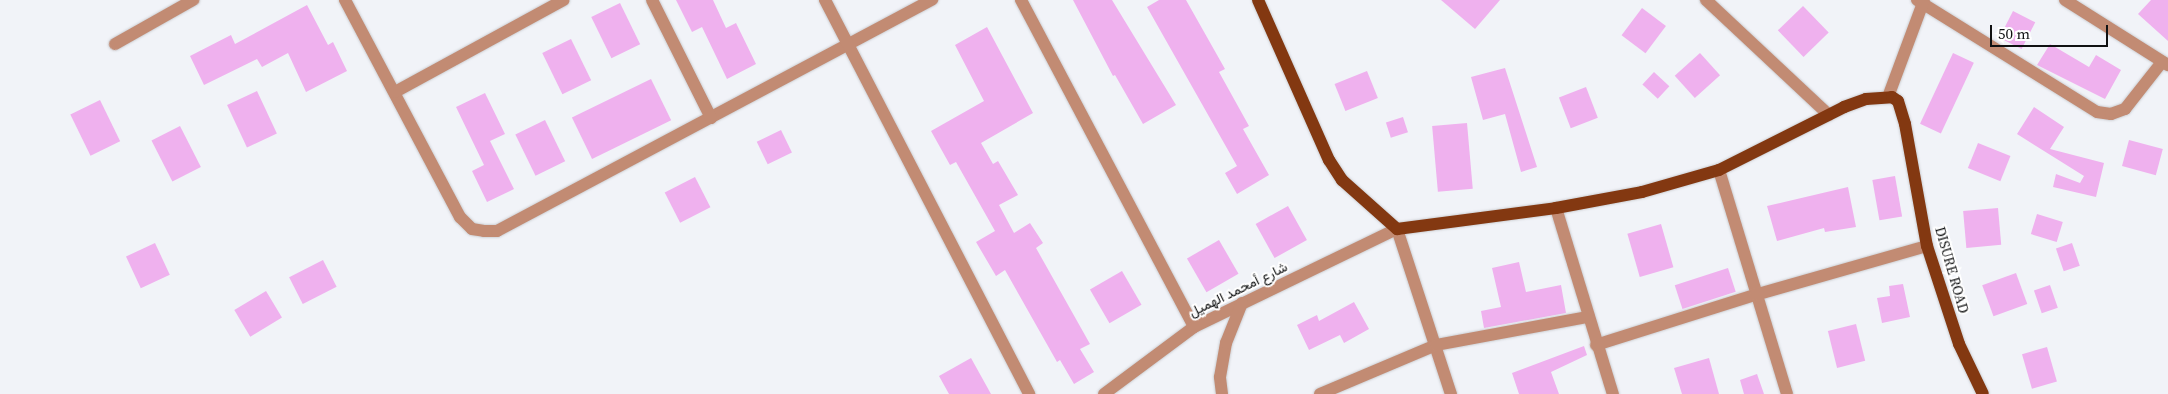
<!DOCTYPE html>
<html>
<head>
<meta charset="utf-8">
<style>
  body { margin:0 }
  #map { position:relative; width:2168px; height:394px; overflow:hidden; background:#f1f3f8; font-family:"Source Serif 4",Vazirmatn,serif }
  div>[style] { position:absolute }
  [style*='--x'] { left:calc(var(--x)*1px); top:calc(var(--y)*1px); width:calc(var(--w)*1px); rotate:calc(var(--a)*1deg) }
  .building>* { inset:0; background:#efb1ee; transform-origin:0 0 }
  .roads { filter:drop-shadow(0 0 1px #cdcfd3) drop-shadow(0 0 1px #cdcfd3) }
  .minor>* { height:12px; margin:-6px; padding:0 6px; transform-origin:6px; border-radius:6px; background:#c28b73 }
  .major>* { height:12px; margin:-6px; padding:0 6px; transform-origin:6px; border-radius:6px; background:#833811 }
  span { translate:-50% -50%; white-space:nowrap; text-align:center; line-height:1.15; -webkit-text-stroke:4px #fff; paint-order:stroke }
  .street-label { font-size:14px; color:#101112 }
  .scale { position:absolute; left:1990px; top:25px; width:118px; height:22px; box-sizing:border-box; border:2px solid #101112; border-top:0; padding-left:6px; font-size:15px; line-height:18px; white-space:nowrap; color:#101112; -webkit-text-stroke:4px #fff; paint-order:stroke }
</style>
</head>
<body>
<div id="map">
  <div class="building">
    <div style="clip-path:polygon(676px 0,713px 0,726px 28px,736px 23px,756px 64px,727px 79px,702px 27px,692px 32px)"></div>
    <div style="clip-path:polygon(1073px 0,1112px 0,1176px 105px,1143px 124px,1115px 75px,1113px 76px)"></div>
    <div style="clip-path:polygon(1159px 0,1186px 0,1225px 69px,1219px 72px,1249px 126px,1243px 129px,1269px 175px,1237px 194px,1225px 173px,1237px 166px,1147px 7px)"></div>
    <div style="clip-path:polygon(1441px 0,1500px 0,1475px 29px)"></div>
    <div style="clip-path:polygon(2151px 0,2168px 0,2168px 41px,2138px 14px)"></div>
    <div style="left:620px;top:3px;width:46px;height:32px;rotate:64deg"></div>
    <div style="clip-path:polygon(307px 5px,328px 45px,333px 42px,347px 71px,306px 92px,288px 53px,262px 67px,257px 59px,204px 85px,190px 56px,231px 35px,235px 44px)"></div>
    <div style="left:1803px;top:6px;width:37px;height:35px;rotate:46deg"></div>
    <div style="left:1642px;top:8px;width:30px;height:34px;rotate:37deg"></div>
    <div style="left:2013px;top:11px;width:25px;height:30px;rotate:27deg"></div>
    <div style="clip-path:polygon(987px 27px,1033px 113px,981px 143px,993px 164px,998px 161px,1018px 195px,999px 205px,1014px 233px,1030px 223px,1043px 243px,1036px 248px,1090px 344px,1080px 349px,1094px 372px,1074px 384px,1060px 360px,1057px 362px,1005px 270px,996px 276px,976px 242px,995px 231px,956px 162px,950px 165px,931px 131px,984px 101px,955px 45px)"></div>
    <div style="left:571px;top:39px;width:46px;height:32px;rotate:64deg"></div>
    <div style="clip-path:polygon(2050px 44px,2089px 67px,2096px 55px,2121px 70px,2105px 99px,2037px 65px)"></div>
    <div style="left:1700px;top:53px;width:30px;height:34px;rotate:48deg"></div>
    <div style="left:1953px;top:53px;width:23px;height:78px;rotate:25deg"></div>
    <div style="clip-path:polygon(1505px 68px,1537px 167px,1521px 172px,1505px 114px,1483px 120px,1471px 77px)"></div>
    <div style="left:1367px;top:71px;width:29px;height:35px;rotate:68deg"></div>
    <div style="left:1654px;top:72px;width:21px;height:17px;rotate:43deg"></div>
    <div style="left:651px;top:79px;width:46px;height:88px;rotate:64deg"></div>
    <div style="left:1586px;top:87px;width:33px;height:29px;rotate:69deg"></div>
    <div style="left:257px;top:91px;width:47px;height:33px;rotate:65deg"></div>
    <div style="clip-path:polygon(485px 93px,505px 134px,490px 141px,514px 189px,487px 202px,472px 171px,484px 165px,456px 107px)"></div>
    <div style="left:100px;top:100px;width:46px;height:33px;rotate:64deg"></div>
    <div style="clip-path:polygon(2034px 107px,2064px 127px,2050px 149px,2104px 163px,2096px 197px,2053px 187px,2056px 174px,2080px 183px,2084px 176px,2017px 134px)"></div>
    <div style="left:1403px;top:117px;width:16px;height:18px;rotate:72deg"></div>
    <div style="left:545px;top:120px;width:46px;height:33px;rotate:64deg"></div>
    <div style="left:1467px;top:123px;width:66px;height:35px;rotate:85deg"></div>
    <div style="left:180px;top:126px;width:46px;height:32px;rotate:63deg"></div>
    <div style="left:781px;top:130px;width:25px;height:27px;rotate:64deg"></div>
    <div style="left:2129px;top:140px;width:35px;height:27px;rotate:15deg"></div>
    <div style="left:1978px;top:143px;width:35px;height:27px;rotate:22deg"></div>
    <div style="left:1895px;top:176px;width:41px;height:23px;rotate:80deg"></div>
    <div style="left:695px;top:177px;width:34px;height:34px;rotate:63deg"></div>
    <div style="clip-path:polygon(1848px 187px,1856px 227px,1825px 232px,1824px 228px,1777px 241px,1767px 206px)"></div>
    <div style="left:1288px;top:206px;width:39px;height:37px;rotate:61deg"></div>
    <div style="left:1998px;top:208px;width:37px;height:35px;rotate:85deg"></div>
    <div style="left:2037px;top:214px;width:27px;height:21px;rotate:17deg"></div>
    <div style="left:1661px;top:224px;width:45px;height:35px;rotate:74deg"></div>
    <div style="left:1219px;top:240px;width:39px;height:37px;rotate:60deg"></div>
    <div style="left:155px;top:243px;width:35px;height:32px;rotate:65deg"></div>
    <div style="left:2072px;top:243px;width:24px;height:17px;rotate:71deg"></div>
    <div style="left:323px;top:260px;width:30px;height:38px;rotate:63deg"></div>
    <div style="clip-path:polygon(1519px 262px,1526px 292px,1561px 285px,1566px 313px,1484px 328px,1481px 311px,1501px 307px,1492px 268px)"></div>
    <div style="left:1728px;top:268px;width:25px;height:56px;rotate:72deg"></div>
    <div style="left:1122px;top:271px;width:39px;height:37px;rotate:60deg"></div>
    <div style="left:2016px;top:273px;width:33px;height:36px;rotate:70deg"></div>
    <div style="clip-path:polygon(1903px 284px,1910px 317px,1882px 323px,1877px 298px,1890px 296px,1889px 286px)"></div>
    <div style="left:2050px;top:285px;width:24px;height:17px;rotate:71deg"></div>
    <div style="left:266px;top:291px;width:31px;height:37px;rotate:59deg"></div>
    <div style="clip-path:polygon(1354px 302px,1369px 329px,1344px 343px,1340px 335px,1309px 350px,1297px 325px,1317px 315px,1319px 321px)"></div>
    <div style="left:1856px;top:324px;width:38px;height:29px;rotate:76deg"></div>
    <div style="clip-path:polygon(1584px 346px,1587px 355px,1551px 372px,1559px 394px,1519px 394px,1512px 373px)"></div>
    <div style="left:2047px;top:347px;width:36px;height:26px;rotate:74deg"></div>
    <div style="clip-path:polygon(971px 358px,991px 394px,949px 394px,939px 376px)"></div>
    <div style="clip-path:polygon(1709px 358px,1719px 394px,1682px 394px,1674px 368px)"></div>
    <div style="clip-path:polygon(1757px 374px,1764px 394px,1744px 394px,1740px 380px)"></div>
  </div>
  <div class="roads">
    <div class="minor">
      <div style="--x:345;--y:0;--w:246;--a:62.1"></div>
      <div style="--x:460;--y:217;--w:17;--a:45"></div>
      <div style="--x:472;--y:229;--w:12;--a:9"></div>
      <div style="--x:484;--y:231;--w:13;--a:0"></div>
      <div style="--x:497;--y:231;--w:493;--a:-28"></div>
      <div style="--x:652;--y:0;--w:132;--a:63.4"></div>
      <div style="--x:825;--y:0;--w:444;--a:62.6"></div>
      <div style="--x:1021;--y:0;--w:370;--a:62.1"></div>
      <div style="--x:1706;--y:0;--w:168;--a:43.1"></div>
      <div style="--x:1917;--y:0;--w:212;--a:31.9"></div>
      <div style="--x:2097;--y:112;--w:14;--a:8"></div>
      <div style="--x:2111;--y:114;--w:15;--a:-20"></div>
      <div style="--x:2125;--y:109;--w:60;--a:-51.8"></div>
      <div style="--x:2065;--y:0;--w:122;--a:32.3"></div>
      <div style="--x:115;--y:44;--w:90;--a:-29.4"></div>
      <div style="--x:395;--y:92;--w:192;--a:-28.6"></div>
      <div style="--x:1888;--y:97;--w:103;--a:-69.6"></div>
      <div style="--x:1719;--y:170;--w:234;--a:73.1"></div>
      <div style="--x:1556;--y:208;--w:195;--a:73"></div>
      <div style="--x:1596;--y:345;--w:167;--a:-17.5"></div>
      <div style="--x:1755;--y:295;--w:179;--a:-15.9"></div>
      <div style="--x:1104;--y:394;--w:112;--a:-36.7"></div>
      <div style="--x:1194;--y:327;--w:225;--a:-25.8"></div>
      <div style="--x:1397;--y:229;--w:174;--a:71.9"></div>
      <div style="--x:1222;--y:394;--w:17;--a:-97"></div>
      <div style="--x:1220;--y:377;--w:35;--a:-80"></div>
      <div style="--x:1226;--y:343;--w:43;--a:-68.2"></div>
      <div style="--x:1320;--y:394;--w:126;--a:-22.9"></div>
      <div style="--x:1436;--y:345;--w:154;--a:-10.5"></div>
    </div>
    <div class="major">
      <div style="--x:1258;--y:0;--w:175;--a:66.1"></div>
      <div style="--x:1329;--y:160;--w:24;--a:57"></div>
      <div style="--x:1342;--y:180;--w:74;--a:41.7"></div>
      <div style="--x:1397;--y:229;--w:160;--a:-7.5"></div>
      <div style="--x:1556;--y:208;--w:87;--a:-10.5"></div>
      <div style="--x:1642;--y:192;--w:80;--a:-15.9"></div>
      <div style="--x:1719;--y:170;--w:140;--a:-26.7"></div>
      <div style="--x:1844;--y:107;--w:23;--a:-20"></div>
      <div style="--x:1866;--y:99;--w:26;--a:-4"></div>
      <div style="--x:1892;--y:97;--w:7;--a:34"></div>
      <div style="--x:1898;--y:101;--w:24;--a:73"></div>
      <div style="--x:1905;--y:124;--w:124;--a:79.8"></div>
      <div style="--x:1927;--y:246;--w:103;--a:71.9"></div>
      <div style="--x:1959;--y:344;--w:55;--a:64.4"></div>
    </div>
  </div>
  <div class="street-label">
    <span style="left:1952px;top:270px;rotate:74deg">DISURE ROAD</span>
    <span style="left:1238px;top:289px;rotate:-26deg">شارع أمحمد الهميل</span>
  </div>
  <div class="scale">50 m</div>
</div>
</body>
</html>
